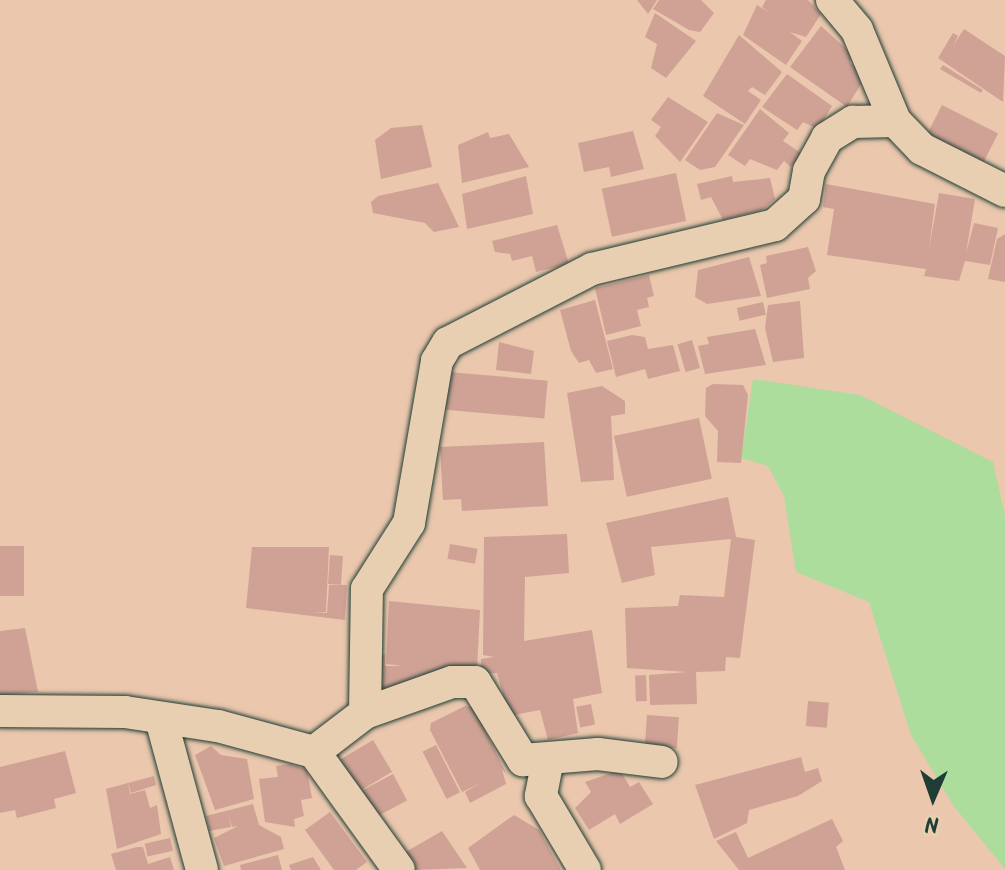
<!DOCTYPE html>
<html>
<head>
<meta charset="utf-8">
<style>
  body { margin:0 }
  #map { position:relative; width:1005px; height:870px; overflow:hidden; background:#eac7ad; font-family:Kalam,sans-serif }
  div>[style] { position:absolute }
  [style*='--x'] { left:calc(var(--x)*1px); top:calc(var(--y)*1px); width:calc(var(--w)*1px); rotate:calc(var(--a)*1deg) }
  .green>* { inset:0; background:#acdd9d }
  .building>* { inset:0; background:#d0a295; transform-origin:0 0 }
  .roads { filter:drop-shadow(0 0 2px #1f3d34) drop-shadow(0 0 2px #1f3d34) }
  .street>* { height:32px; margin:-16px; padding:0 16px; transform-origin:16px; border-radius:16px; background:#e9cfb1 }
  span { translate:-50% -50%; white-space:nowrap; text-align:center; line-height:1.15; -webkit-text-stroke:8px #e9cfb1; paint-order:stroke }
  .north { position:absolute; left:893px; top:758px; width:80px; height:80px; -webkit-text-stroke:6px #e9cfb1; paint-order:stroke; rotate:182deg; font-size:22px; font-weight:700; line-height:32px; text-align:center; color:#1f3d34 }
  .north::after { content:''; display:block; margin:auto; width:28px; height:36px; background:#1f3d34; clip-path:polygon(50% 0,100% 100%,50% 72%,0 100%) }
</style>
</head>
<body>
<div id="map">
  <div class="green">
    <div style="clip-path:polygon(753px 379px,860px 395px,993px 462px,1005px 516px,1005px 869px,953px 805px,911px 735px,869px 602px,796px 572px,784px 496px,768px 466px,741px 458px)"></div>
  </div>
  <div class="building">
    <div style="clip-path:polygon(637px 0,657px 0,648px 14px)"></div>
    <div style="clip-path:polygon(659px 0,701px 0,714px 13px,700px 32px,689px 30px,653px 9px)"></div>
    <div style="clip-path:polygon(766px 0,808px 0,821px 14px,806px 37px,790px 32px,802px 41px,786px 65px,743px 35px,757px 5px,770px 13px,762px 7px)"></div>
    <div style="clip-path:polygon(655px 13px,696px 41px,666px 78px,651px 68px,657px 44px,645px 37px)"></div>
    <div style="clip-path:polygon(821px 26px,852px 54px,850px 63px,866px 76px,847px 107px,790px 67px)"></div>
    <div style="clip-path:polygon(964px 29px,1005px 56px,1003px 102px,938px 58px,953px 33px,958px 36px,953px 46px)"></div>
    <div style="clip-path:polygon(739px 35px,782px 72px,765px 95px,752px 87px,748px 91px,761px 100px,745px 124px,703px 96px)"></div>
    <div style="clip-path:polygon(943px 65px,983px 90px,981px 93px,940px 69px)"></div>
    <div style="clip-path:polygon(787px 74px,832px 106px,818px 129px,803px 122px,797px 130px,762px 107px)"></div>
    <div style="clip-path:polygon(668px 97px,708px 122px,680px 162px,655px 136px,661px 127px,651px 120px)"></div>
    <div style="left:942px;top:105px;width:63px;height:33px;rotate:27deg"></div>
    <div style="clip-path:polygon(760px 109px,789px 133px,783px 141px,801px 153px,791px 167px,784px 161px,777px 170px,750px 159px,745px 166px,728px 155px)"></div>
    <div style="clip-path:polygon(717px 113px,744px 125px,715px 167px,700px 170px,685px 160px)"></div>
    <div style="clip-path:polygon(422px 125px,432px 167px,381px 179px,375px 140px,391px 128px)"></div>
    <div style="clip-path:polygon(633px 131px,644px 169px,611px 177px,609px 167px,584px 172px,578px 143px)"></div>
    <div style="clip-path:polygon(488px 132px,490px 138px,509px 134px,529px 167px,462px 183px,458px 145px)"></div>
    <div style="left:676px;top:173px;width:49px;height:76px;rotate:78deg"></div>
    <div style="clip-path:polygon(526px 176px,533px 214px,467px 229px,462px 194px)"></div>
    <div style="clip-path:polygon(732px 176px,733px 182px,770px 178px,775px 199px,762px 210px,723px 220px,711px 197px,701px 200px,697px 184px)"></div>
    <div style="clip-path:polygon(438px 183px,459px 227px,434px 232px,425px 223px,373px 213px,371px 202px,378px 196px)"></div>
    <div style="clip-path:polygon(826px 184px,935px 204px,929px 249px,939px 193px,975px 199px,966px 253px,974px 223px,998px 228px,990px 265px,965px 261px,959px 281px,924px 276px,926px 269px,827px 255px,834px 209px,823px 207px)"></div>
    <div style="clip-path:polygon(557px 225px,569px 264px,536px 272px,532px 256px,512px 261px,510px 254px,495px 252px,492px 241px)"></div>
    <div style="clip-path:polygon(1005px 234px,1005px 282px,988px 279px,997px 239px)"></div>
    <div style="clip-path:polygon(808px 247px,816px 271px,808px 278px,810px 289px,767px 298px,760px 265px,767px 263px,766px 256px)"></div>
    <div style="clip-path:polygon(749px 257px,761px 296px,707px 304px,695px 297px,698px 270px)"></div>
    <div style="clip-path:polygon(649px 275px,654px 296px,647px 298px,649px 307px,637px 310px,641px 326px,606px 335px,595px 288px)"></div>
    <div style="clip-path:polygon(595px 300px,613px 369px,596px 373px,589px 360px,579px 363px,571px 351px,560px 310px)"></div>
    <div style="clip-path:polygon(800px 301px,804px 358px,773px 362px,765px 328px,768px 305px)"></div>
    <div style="left:763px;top:302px;width:13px;height:27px;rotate:77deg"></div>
    <div style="clip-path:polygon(755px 329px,766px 365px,705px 374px,698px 346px,709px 344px,707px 337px)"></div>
    <div style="clip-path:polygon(632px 335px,645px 337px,648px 349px,673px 345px,680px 371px,648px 379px,645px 369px,616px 377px,607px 341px)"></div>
    <div style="left:692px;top:340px;width:29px;height:15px;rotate:74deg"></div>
    <div style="clip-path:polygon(499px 342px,534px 351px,531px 374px,496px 370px)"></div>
    <div style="left:449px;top:372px;width:99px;height:38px;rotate:5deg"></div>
    <div style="clip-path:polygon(713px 384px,743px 385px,748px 395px,741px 463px,717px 462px,718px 431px,705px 416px,706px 388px)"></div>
    <div style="clip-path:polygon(602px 386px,625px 401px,625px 414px,611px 416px,614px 480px,581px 482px,567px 393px)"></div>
    <div style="left:699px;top:418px;width:62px;height:87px;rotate:78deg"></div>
    <div style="clip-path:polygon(544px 442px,548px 506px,462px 511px,461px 499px,443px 500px,440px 447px)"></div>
    <div style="clip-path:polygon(728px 497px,736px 537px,755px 540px,740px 658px,726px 657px,725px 671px,696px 672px,697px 704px,650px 705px,649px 675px,687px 672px,627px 668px,625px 608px,678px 606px,680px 595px,724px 597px,731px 539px,651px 547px,655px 575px,622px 583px,606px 523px)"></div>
    <div style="clip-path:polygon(567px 534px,569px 573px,525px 577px,524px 641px,592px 630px,602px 693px,573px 699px,578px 733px,548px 740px,540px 710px,509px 716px,497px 673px,481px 674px,481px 659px,494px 657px,483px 655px,484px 537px)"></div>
    <div style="left:450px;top:544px;width:28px;height:15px;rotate:10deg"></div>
    <div style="left:0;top:546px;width:24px;height:50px"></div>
    <div style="clip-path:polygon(252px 547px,329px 547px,326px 612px,313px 612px,327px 613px,329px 585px,347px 585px,345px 620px,246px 608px)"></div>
    <div style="left:330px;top:555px;width:13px;height:29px;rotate:4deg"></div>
    <div style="clip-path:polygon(389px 601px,480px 610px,477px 668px,384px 694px,373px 657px,385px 654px,385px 666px,403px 666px,386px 664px)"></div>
    <div style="clip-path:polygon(25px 628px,38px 692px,0 695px,0 631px)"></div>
    <div style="left:646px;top:675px;width:26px;height:11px;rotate:88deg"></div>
    <div style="left:808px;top:701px;width:21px;height:25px;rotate:5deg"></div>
    <div style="left:591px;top:704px;width:21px;height:15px;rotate:79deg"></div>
    <div style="clip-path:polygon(465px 706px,474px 708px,507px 775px,502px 769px,506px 784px,470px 803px,465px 792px,481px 783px,462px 792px,430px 730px,431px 723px)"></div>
    <div style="left:647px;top:715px;width:32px;height:31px;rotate:4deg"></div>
    <div style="left:373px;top:740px;width:37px;height:40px;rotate:59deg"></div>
    <div style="left:436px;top:745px;width:53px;height:15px;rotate:63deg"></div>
    <div style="clip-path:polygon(211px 746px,221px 755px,247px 759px,254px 799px,215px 810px,195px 755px)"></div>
    <div style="clip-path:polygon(65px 751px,76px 793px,54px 799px,56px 808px,17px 818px,15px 810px,0 813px,0 767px)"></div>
    <div style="clip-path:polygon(801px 757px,805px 772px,818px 768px,822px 781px,798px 796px,749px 810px,747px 823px,714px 839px,695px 785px)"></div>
    <div style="clip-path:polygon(290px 764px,307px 770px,312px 798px,301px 800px,304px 816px,294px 819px,295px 827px,265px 822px,259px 779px,278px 777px,276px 766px)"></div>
    <div style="clip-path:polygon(620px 770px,630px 787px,639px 782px,653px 804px,620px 824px,615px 814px,589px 830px,575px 808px,591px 792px,585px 782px)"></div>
    <div style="left:393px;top:774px;width:30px;height:38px;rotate:62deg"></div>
    <div style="clip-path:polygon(154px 776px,156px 785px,131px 793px,128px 783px)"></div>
    <div style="clip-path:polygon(128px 783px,130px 794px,145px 790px,150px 808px,157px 805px,161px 834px,117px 849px,106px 789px)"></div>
    <div style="clip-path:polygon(253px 804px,259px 825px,281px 837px,284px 849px,224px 866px,214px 838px,238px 826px,232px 827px,229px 816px,231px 827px,209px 831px,206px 816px)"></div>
    <div style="clip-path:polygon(330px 812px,367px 862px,356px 870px,334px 870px,305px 830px)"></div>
    <div style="clip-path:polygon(514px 815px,539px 830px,561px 870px,480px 870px,468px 848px)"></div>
    <div style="clip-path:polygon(832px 819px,843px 841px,836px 847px,845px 870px,739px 870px,716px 841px,736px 832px,748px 858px)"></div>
    <div style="clip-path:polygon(442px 831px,467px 868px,414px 870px,404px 853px)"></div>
    <div style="left:170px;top:838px;width:13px;height:26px;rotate:77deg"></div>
    <div style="clip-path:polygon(137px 847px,143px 847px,148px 864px,170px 857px,174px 870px,116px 870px,111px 854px)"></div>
    <div style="clip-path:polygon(278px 855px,282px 870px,241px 870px,240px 865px)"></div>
    <div style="clip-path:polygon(313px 857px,321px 870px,291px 870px,289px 865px)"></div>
  </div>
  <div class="roads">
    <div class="street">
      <div style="--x:832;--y:0;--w:39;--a:50"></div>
      <div style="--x:857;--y:30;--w:99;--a:67.3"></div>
      <div style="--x:895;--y:121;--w:39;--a:46"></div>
      <div style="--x:922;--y:149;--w:93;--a:26.8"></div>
      <div style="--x:0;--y:711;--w:125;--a:0.5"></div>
      <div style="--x:125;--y:712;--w:94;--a:8.6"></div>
      <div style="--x:218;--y:726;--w:99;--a:15.2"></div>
      <div style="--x:314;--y:752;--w:64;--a:-37.4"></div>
      <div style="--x:365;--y:713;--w:92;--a:-19.6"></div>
      <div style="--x:452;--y:682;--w:23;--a:0"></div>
      <div style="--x:475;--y:682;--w:92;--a:58.4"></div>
      <div style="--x:523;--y:760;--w:75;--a:-4.6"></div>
      <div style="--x:598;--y:754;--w:64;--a:7.1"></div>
      <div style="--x:365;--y:713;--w:124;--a:-89.1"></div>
      <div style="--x:367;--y:589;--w:78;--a:-57.5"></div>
      <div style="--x:409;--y:523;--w:164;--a:-80.2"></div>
      <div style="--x:437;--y:361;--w:21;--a:-59"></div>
      <div style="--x:448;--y:343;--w:162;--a:-27.2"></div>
      <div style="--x:592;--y:269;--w:188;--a:-13.5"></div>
      <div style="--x:775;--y:225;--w:39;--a:-42"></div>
      <div style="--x:804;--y:199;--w:28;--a:-80"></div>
      <div style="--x:809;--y:171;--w:38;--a:-61"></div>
      <div style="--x:827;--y:138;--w:31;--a:-32"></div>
      <div style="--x:853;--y:122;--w:42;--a:-1.4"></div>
      <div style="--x:161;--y:719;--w:156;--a:74.8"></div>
      <div style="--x:314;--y:752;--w:145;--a:54.2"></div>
      <div style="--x:548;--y:759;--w:38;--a:101"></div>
      <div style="--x:541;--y:796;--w:86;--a:59.3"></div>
    </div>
  </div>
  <div class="north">N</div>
</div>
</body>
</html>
